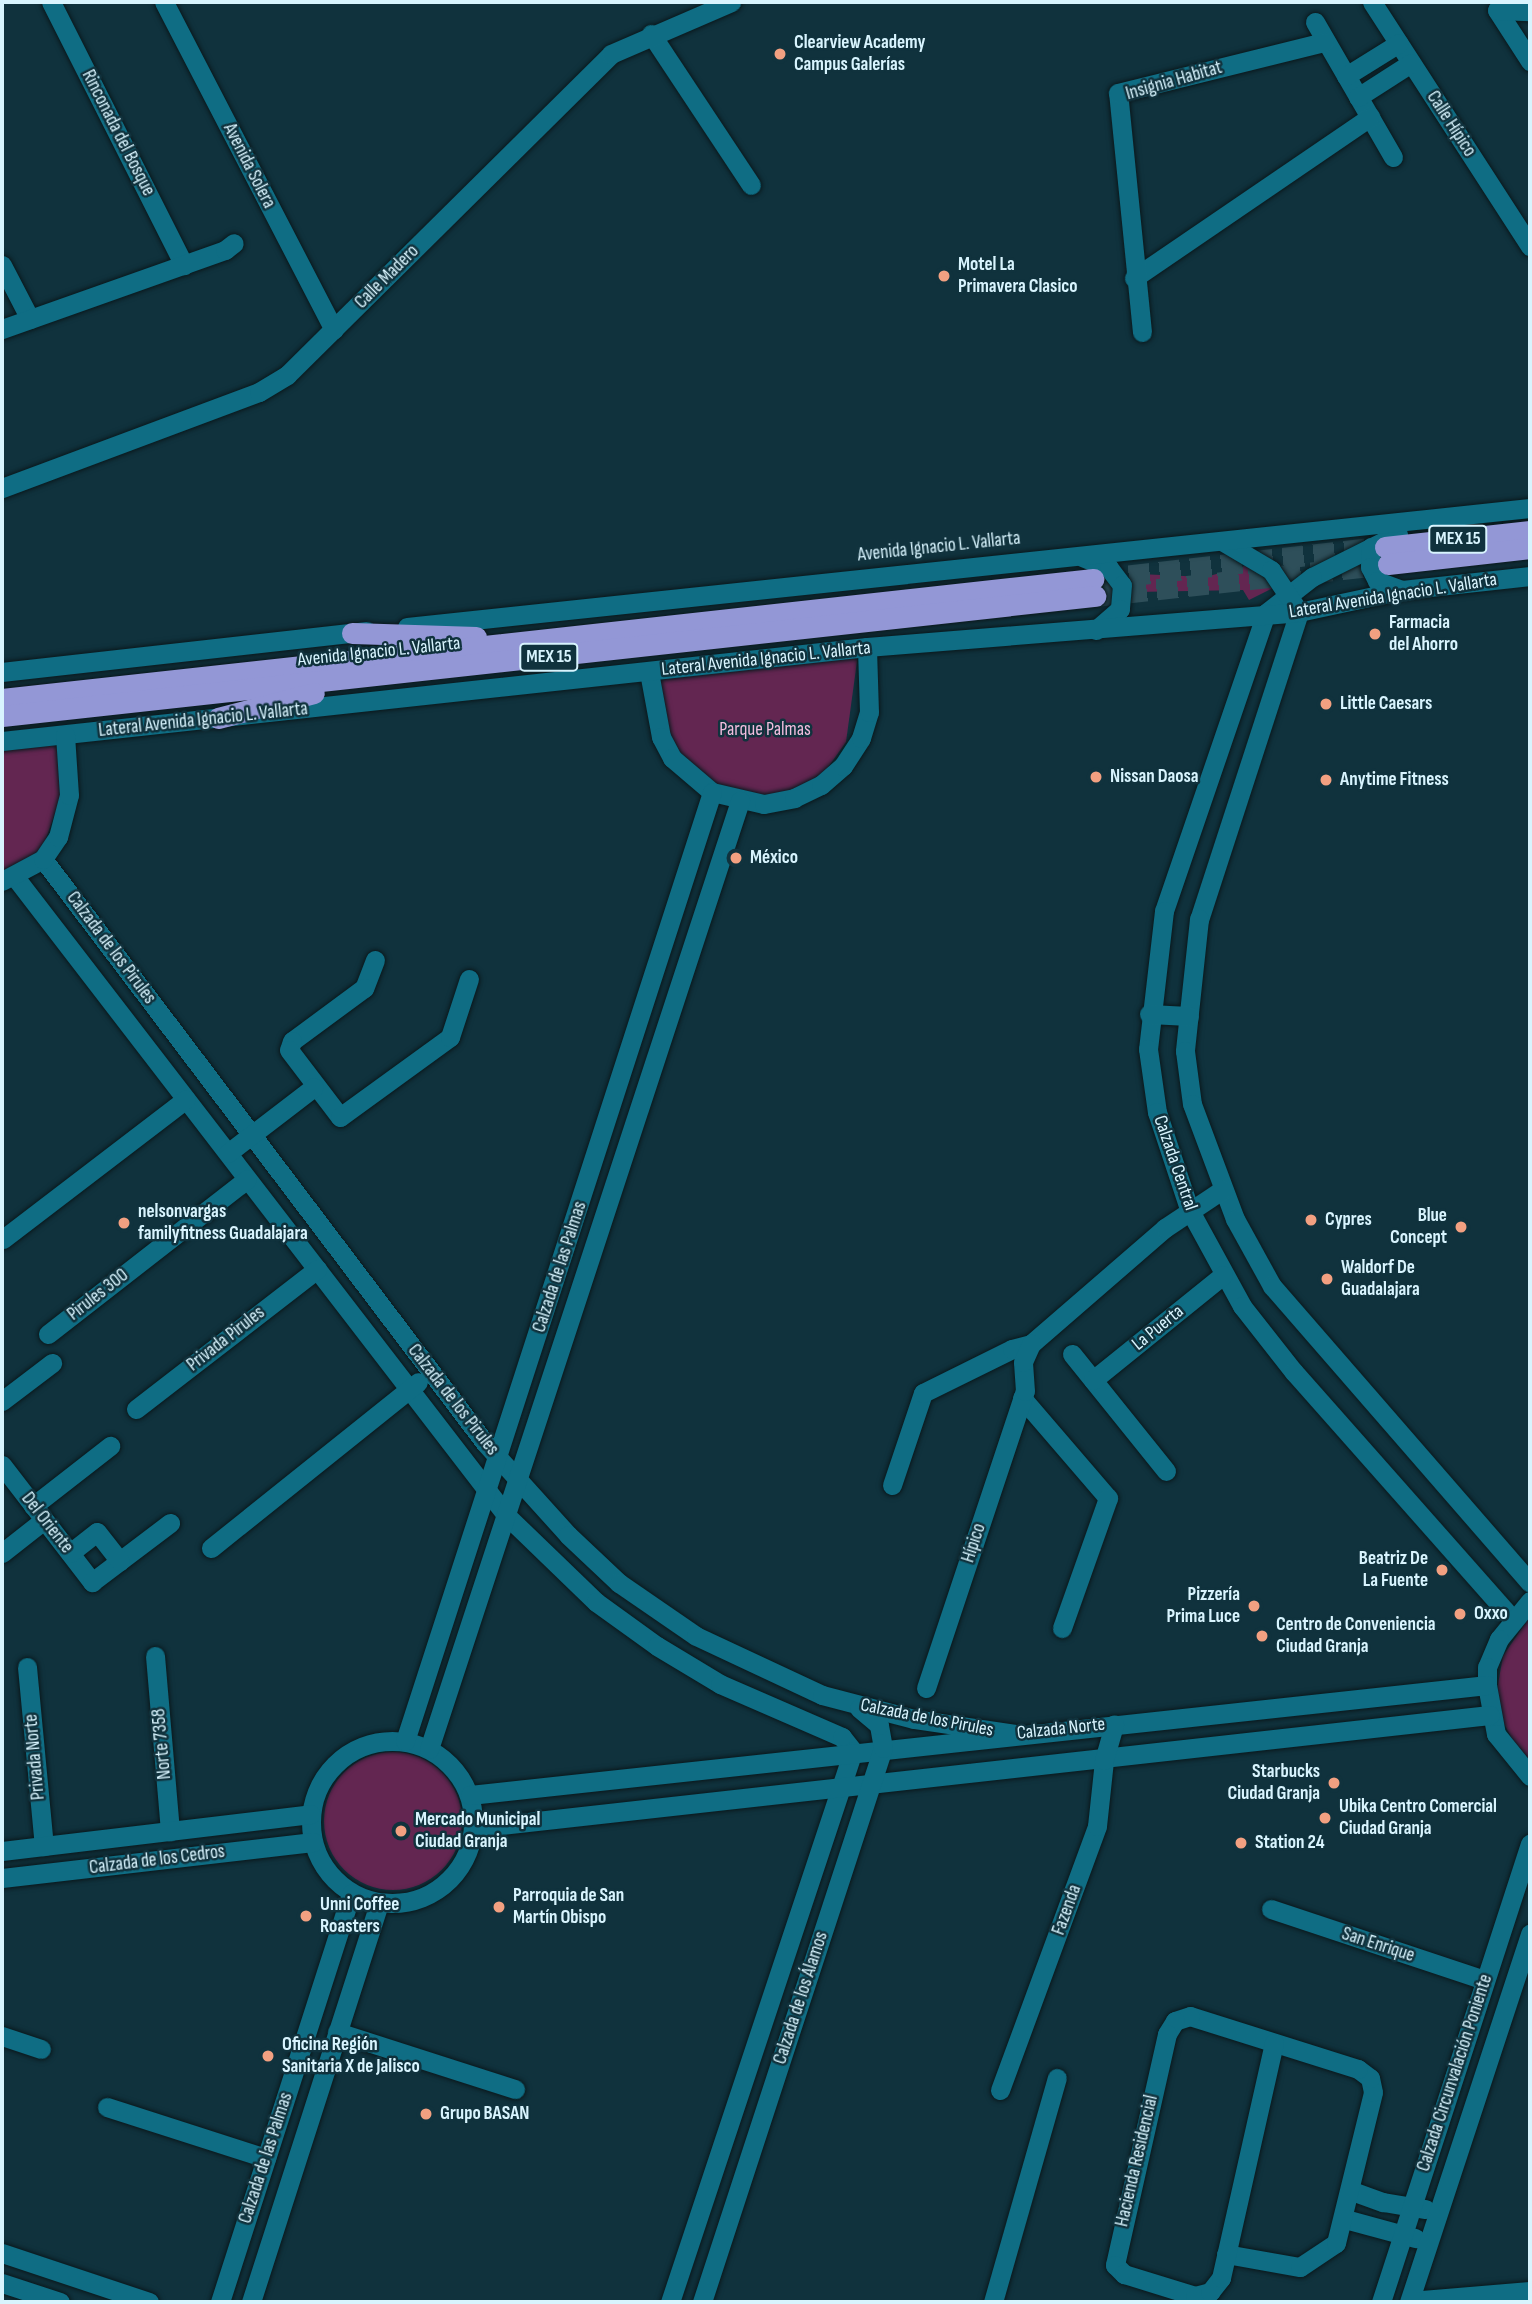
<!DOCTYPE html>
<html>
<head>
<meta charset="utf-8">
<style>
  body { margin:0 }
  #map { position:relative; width:1532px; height:2304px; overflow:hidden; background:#10323d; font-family:"Sofia Sans Condensed",sans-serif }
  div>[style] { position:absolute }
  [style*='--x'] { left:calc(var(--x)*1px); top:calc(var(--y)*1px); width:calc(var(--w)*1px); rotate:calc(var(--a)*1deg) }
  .green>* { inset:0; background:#632651 }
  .round { border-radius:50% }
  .highway-tunnel>* { height:21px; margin-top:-10.5px; transform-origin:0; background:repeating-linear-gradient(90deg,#2e4f5a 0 21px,transparent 0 31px) }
  .roads { filter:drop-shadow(0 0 2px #0a181c) drop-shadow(0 0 2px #0a181c) }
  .minor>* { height:19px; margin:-9.5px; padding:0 9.5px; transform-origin:9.5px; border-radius:9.5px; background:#0f6d84 }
  .minor>.ring { margin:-9.5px; padding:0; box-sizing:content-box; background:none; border:19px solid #0f6d84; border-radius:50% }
  .highway>* { height:21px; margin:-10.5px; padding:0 10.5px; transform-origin:10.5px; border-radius:10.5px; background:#9397d6 }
  .dots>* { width:19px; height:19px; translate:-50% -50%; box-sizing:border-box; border:4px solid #10323d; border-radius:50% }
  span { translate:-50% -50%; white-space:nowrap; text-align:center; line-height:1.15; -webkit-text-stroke:5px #10323d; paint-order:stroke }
  .shield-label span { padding:2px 5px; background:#10323d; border:2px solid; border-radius:5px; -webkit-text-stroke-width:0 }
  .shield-label { font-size:18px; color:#d8f4fe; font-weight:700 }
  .poi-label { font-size:19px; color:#d8f4fe; font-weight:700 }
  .left { translate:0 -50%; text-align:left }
  .right { translate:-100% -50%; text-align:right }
  .street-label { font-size:19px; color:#d8f4fe }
  .park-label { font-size:19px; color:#f2bdde }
  .frame { position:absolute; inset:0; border:4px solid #d8f4fe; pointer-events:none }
</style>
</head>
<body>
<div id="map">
  <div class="green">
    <div style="clip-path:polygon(1251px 564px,1273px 588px,1249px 600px,1243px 590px,1136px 592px,1139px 574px,1206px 577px)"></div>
    <div style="clip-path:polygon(858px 654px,846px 742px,824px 773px,782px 796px,741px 793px,714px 783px,687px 765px,667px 734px,657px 677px)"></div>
    <div style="clip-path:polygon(57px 742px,61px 797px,41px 852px,2px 872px,2px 748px)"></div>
    <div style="clip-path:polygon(1530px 1616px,1530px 1761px,1517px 1748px,1502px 1720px,1497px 1690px,1503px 1656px)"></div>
    <div class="round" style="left:324px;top:1752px;width:138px;height:138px"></div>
  </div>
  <div class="highway-tunnel">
    <div style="--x:1098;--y:579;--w:273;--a:-6.5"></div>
    <div style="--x:1095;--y:596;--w:295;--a:-6.2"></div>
  </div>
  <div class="roads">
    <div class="minor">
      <div style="--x:51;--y:2;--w:295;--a:63.2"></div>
      <div style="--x:164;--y:2;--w:369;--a:62.6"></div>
      <div style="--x:1372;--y:2;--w:291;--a:57.1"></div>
      <div style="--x:1497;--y:10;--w:61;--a:57.1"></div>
      <div style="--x:1497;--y:10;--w:33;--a:2"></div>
      <div style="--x:1315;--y:22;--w:156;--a:60"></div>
      <div style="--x:651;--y:34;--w:181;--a:56.5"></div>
      <div style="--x:1346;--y:76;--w:62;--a:-31.9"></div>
      <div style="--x:1358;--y:97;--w:63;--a:-32.7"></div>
      <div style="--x:2;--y:265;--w:61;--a:62.6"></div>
      <div style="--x:1134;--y:278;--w:286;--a:-34.3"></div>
      <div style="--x:2;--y:329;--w:237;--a:-19.5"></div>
      <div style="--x:225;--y:250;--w:11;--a:-38"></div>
      <div style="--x:1142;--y:332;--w:240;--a:-95.7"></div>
      <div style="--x:1118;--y:93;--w:212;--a:-13.9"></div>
      <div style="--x:2;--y:488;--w:274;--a:-20.5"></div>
      <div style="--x:259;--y:392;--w:33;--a:-31"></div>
      <div style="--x:287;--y:375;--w:456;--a:-44.7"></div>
      <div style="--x:611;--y:54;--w:131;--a:-23.4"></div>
      <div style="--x:1398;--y:534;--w:96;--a:153.4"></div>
      <div style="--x:1312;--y:577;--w:58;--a:142"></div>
      <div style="--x:1266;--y:613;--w:315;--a:108.9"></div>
      <div style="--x:1164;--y:911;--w:139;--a:96.6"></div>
      <div style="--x:1148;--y:1049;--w:64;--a:81.9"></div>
      <div style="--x:1157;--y:1112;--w:102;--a:71.7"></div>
      <div style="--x:1189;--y:1209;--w:111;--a:61.3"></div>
      <div style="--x:1242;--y:1306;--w:84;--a:51.8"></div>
      <div style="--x:1294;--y:1372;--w:329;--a:48.5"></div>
      <div style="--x:1222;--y:541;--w:57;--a:30.6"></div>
      <div style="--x:1271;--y:570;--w:50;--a:56.3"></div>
      <div style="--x:1299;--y:612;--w:323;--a:108"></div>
      <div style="--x:1199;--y:919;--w:133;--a:96.1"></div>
      <div style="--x:1185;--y:1051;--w:53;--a:82.5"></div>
      <div style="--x:1192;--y:1104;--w:123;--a:69.5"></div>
      <div style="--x:1235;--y:1219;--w:77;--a:61.1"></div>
      <div style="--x:1272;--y:1286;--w:393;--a:49"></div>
      <div style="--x:1371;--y:547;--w:20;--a:93"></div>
      <div style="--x:1370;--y:567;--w:16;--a:63"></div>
      <div style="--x:1377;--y:581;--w:27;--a:20"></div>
      <div style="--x:1082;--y:557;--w:29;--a:22"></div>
      <div style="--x:1109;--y:568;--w:21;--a:53"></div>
      <div style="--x:1122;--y:585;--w:24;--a:95"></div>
      <div style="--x:1120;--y:609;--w:32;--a:139"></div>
      <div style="--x:407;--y:627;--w:1129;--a:-6.05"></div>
      <div style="--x:2;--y:672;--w:367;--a:-6.4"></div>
      <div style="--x:649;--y:672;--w:66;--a:79.5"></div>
      <div style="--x:661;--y:737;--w:24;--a:62"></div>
      <div style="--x:672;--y:758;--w:52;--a:40.4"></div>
      <div style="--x:712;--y:792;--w:53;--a:13"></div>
      <div style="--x:764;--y:804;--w:31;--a:-11"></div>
      <div style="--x:794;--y:798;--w:30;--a:-26"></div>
      <div style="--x:821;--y:785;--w:29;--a:-41"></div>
      <div style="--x:843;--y:766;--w:33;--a:-57"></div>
      <div style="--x:861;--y:738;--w:27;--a:-73"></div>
      <div style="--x:869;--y:712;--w:65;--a:-91.8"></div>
      <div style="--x:2;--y:741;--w:870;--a:-6.2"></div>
      <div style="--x:867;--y:647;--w:433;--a:-4.6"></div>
      <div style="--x:1299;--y:612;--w:105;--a:-12.1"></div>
      <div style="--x:1402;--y:590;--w:129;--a:-6.2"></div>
      <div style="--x:43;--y:859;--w:732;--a:52.88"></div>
      <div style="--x:485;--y:1443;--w:124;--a:47.9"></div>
      <div style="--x:568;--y:1535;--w:70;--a:43.3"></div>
      <div style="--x:619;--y:1583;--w:93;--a:34.5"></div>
      <div style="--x:696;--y:1636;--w:139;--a:25.1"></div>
      <div style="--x:822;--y:1695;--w:95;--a:14.6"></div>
      <div style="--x:914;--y:1719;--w:103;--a:8.4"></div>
      <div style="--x:15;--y:877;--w:806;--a:52.41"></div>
      <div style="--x:507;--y:1516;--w:124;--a:44"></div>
      <div style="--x:596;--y:1602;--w:75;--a:35.8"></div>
      <div style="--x:657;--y:1646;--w:74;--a:31.1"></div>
      <div style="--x:720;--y:1684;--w:133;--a:23.5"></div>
      <div style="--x:842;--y:1737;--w:18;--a:52"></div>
      <div style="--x:853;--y:1751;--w:581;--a:108.37"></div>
      <div style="--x:2;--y:881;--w:47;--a:-28.2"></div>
      <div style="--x:43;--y:859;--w:27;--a:-56"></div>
      <div style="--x:58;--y:837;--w:43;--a:-75.3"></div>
      <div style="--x:69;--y:795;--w:60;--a:-93.8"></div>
      <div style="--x:375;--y:960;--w:30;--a:111"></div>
      <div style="--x:364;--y:988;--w:89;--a:143.6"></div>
      <div style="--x:292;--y:1041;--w:9;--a:108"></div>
      <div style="--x:289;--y:1050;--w:84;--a:52.7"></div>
      <div style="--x:340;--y:1117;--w:136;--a:-36"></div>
      <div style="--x:450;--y:1037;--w:61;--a:-71.9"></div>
      <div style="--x:1149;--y:1014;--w:40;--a:2.9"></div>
      <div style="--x:228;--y:1153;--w:108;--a:-37.5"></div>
      <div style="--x:3;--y:1239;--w:230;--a:-37.4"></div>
      <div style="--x:48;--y:1334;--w:252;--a:-37.9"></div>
      <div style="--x:1072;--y:1354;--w:150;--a:51.2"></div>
      <div style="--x:1093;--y:1380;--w:167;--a:-38.9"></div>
      <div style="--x:1022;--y:1398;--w:132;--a:49.3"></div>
      <div style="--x:1108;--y:1498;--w:138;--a:109.5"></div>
      <div style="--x:2;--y:1401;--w:63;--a:-37.2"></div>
      <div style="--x:136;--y:1409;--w:229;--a:-37.7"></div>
      <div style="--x:2;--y:1465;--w:148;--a:52.4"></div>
      <div style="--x:92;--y:1582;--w:98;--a:-37.1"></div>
      <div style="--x:892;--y:1485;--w:97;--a:-71.4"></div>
      <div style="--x:923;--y:1393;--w:99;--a:-26.3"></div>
      <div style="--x:1012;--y:1349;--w:20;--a:-15"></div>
      <div style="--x:1031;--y:1344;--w:177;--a:-40.9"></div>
      <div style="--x:1165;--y:1228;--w:69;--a:-33.7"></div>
      <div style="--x:33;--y:1506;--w:98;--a:-37.9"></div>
      <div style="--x:211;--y:1548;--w:265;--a:-38.7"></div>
      <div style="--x:2;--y:1553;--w:53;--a:-38.2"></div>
      <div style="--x:70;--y:1553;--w:34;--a:-38"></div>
      <div style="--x:97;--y:1532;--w:37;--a:52"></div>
      <div style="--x:1530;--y:1601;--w:49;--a:129.2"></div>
      <div style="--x:1499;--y:1639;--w:30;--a:113"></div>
      <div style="--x:1487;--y:1667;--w:18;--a:90"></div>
      <div style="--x:1487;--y:1685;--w:50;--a:79.6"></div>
      <div style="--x:1496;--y:1734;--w:54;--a:51"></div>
      <div style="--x:155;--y:1656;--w:176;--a:85.1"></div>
      <div style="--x:27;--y:1667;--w:180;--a:84.6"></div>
      <div style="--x:926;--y:1688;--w:313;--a:-71.6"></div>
      <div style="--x:1025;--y:1391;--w:29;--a:-94"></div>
      <div style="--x:1023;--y:1362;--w:20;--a:-66"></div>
      <div class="ring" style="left:311px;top:1741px;width:143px;height:143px"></div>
      <div style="--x:405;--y:1741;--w:997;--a:-72.07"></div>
      <div style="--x:429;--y:1749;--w:998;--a:-71.84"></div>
      <div style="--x:470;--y:1795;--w:1023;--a:-6.17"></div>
      <div style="--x:474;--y:1828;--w:1022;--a:-6.35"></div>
      <div style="--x:2;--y:1851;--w:311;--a:-6.8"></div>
      <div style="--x:2;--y:1878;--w:313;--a:-6.6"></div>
      <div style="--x:1271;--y:1909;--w:225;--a:18.4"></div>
      <div style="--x:337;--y:2032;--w:187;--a:17.8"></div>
      <div style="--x:2;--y:2036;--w:41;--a:18.4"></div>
      <div style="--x:1000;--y:2090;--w:281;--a:-69.8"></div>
      <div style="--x:1097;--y:1826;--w:66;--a:-83.9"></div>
      <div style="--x:1104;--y:1760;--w:37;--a:-74"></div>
      <div style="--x:107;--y:2107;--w:167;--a:17.8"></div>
      <div style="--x:1352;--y:2191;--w:33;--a:20"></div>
      <div style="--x:1383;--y:2202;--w:43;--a:9.5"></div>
      <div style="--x:1345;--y:2219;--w:73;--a:15.2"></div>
      <div style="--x:2;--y:2253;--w:155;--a:18.4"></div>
      <div style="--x:1226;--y:2254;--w:75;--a:10"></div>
      <div style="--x:1300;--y:2267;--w:43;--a:-33.7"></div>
      <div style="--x:1336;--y:2243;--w:155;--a:-76.2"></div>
      <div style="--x:1373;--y:2092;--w:14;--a:-102"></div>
      <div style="--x:1370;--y:2078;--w:15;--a:-143"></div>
      <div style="--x:1358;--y:2069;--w:176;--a:-162.5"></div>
      <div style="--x:1190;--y:2016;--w:16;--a:162"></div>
      <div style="--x:1175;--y:2021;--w:15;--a:122"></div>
      <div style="--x:1167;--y:2034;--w:237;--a:102.7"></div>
      <div style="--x:1115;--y:2265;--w:13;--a:45"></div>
      <div style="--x:1124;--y:2274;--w:74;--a:17.2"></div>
      <div style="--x:1195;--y:2296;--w:16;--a:-15"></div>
      <div style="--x:1210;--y:2292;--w:18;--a:-52"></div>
      <div style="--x:1221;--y:2278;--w:241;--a:-77.3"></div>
      <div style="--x:2;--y:2283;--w:61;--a:18.1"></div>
      <div style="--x:1410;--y:2301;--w:120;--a:-4.8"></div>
      <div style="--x:220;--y:2302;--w:429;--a:-72.2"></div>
      <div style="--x:251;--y:2302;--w:419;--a:-72.2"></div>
      <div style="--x:702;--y:2302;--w:583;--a:-71.91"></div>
      <div style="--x:883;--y:1748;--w:23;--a:-100"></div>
      <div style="--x:879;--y:1725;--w:26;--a:-140"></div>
      <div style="--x:993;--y:2302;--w:233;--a:-74.1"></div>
      <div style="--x:1381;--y:2302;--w:482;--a:-72"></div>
      <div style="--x:1409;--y:2302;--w:388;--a:-71.8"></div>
    </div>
    <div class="highway">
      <div style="--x:1385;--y:547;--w:146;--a:-6.3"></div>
      <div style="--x:1388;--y:564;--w:143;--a:-6.4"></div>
      <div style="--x:352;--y:633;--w:124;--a:1.8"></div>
      <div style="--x:2;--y:699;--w:1098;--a:-6.28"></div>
      <div style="--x:2;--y:716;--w:1100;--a:-6.27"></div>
      <div style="--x:218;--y:718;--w:99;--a:-14.6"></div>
    </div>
  </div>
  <div class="dots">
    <div style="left:780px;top:54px;background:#f2a081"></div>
    <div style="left:944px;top:276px;background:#f2a081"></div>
    <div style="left:1375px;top:634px;background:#f2a081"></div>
    <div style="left:1326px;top:704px;background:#f2a081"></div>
    <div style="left:1096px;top:777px;background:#f2a081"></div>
    <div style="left:1326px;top:780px;background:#f2a081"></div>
    <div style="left:736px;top:858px;background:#f2a081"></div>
    <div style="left:1311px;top:1220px;background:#f2a081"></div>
    <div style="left:124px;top:1223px;background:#f2a081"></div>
    <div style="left:1461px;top:1227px;background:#f2a081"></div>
    <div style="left:1327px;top:1279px;background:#f2a081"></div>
    <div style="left:1442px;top:1570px;background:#f2a081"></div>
    <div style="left:1254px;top:1606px;background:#f2a081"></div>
    <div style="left:1460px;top:1614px;background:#f2a081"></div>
    <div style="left:1262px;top:1636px;background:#f2a081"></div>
    <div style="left:1334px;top:1783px;background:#f2a081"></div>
    <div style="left:1325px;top:1818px;background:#f2a081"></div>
    <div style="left:401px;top:1831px;background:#f2a081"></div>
    <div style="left:1241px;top:1843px;background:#f2a081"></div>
    <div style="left:499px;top:1907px;background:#f2a081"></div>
    <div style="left:306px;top:1916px;background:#f2a081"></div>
    <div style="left:268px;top:2056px;background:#f2a081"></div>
    <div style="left:426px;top:2114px;background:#f2a081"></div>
  </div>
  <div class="shield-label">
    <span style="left:1458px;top:539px">MEX 15</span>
    <span style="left:549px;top:657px">MEX 15</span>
  </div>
  <div class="poi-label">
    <span class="left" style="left:794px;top:54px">Clearview Academy<br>Campus Galerías</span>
    <span class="left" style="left:958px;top:276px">Motel La<br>Primavera Clasico</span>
    <span class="left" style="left:1389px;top:634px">Farmacia<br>del Ahorro</span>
    <span class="left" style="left:1340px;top:704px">Little Caesars</span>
    <span class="left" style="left:1110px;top:777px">Nissan Daosa</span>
    <span class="left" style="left:1340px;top:780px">Anytime Fitness</span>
    <span class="left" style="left:750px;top:858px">México</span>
    <span class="left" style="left:138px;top:1223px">nelsonvargas<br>familyfitness Guadalajara</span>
    <span class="right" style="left:1447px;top:1227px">Blue<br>Concept</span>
    <span class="left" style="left:1325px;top:1220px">Cypres</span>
    <span class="left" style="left:1341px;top:1279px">Waldorf De<br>Guadalajara</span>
    <span class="right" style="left:1428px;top:1570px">Beatriz De<br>La Fuente</span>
    <span class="right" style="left:1240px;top:1606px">Pizzería<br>Prima Luce</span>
    <span class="left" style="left:1474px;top:1614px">Oxxo</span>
    <span class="left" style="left:1276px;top:1636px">Centro de Conveniencia<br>Ciudad Granja</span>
    <span class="right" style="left:1320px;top:1783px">Starbucks<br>Ciudad Granja</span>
    <span class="left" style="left:1339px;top:1818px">Ubika Centro Comercial<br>Ciudad Granja</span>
    <span class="left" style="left:415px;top:1831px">Mercado Municipal<br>Ciudad Granja</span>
    <span class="left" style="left:1255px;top:1843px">Station 24</span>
    <span class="left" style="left:513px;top:1907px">Parroquia de San<br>Martín Obispo</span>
    <span class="left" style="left:320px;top:1916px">Unni Coffee<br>Roasters</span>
    <span class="left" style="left:282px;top:2056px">Oficina Región<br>Sanitaria X de Jalisco</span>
    <span class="left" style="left:440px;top:2114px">Grupo BASAN</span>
  </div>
  <div class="street-label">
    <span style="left:1174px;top:81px;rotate:-16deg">Insignia Habitat</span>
    <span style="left:1451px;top:124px;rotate:57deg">Calle Hípico</span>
    <span style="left:118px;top:133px;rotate:63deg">Rinconada del Bosque</span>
    <span style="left:249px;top:166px;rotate:63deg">Avenida Solera</span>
    <span style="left:387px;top:277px;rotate:-45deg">Calle Madero</span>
    <span style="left:939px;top:547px;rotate:-6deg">Avenida Ignacio L. Vallarta</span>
    <span style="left:1393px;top:596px;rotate:-9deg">Lateral Avenida Ignacio L. Vallarta</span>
    <span style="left:379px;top:652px;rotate:-6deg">Avenida Ignacio L. Vallarta</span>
    <span style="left:766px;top:659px;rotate:-6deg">Lateral Avenida Ignacio L. Vallarta</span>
    <span style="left:203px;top:720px;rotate:-6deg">Lateral Avenida Ignacio L. Vallarta</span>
    <span style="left:111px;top:948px;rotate:53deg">Calzada de los Pirules</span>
    <span style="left:1175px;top:1163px;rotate:71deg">Calzada Central</span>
    <span style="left:560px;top:1267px;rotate:-72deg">Calzada de las Palmas</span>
    <span style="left:98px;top:1295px;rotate:-38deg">Pirules 300</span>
    <span style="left:1158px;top:1328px;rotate:-39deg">La Puerta</span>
    <span style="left:226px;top:1339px;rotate:-38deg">Privada Pirules</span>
    <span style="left:453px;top:1400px;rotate:52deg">Calzada de los Pirules</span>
    <span style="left:47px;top:1523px;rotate:52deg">Del Oriente</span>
    <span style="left:974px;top:1543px;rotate:-72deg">Hípico</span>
    <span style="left:927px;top:1718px;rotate:11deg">Calzada de los Pirules</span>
    <span style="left:1061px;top:1729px;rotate:-6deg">Calzada Norte</span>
    <span style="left:162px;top:1744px;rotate:-95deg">Norte 7358</span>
    <span style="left:35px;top:1757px;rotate:-95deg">Privada Norte</span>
    <span style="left:157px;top:1860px;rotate:-7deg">Calzada de los Cedros</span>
    <span style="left:1067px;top:1910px;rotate:-70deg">Fazenda</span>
    <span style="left:1378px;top:1945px;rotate:18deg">San Enrique</span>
    <span style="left:801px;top:1998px;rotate:-72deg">Calzada de los Álamos</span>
    <span style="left:1455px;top:2073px;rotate:-72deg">Calzada Circunvalación Poniente</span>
    <span style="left:266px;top:2158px;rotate:-72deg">Calzada de las Palmas</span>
    <span style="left:1137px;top:2161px;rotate:-77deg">Hacienda Residencial</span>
  </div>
  <div class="park-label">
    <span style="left:765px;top:730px">Parque Palmas</span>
  </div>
  <div class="frame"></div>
</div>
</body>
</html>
